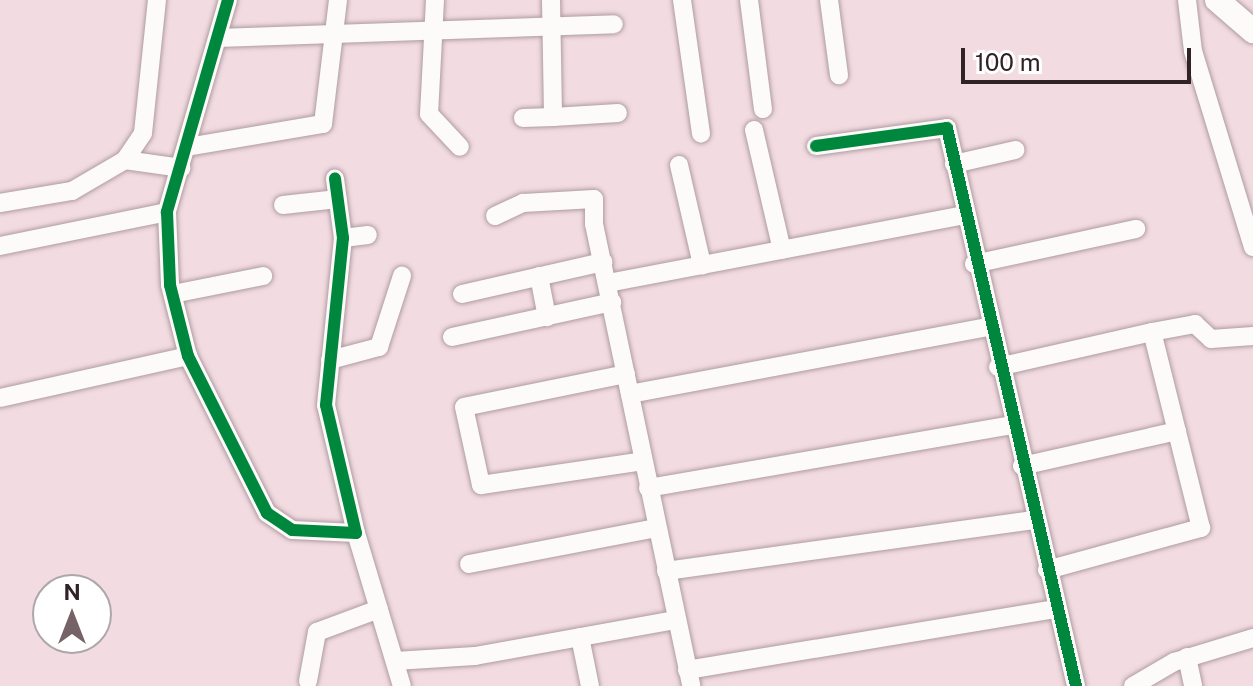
<!DOCTYPE html>
<html>
<head>
<meta charset="utf-8">
<style>
  body { margin:0 }
  #map { position:relative; width:1253px; height:686px; overflow:hidden; background:#f2dbe1; font-family:"Public Sans",sans-serif }
  div>[style] { position:absolute }
  [style*='--x'] { left:calc(var(--x)*1px); top:calc(var(--y)*1px); width:calc(var(--w)*1px); rotate:calc(var(--a)*1deg) }
  .roads { filter:drop-shadow(0 0 2px #ae9ca1) drop-shadow(0 0 2px #ae9ca1) }
  .minor>* { height:18px; margin:-9px; padding:0 9px; transform-origin:9px; border-radius:9px; background:#fdfafa }
  .major>* { height:24px; margin:-12px; padding:0 12px; transform-origin:12px; border-radius:12px; background:#fdfafa }
  .cycleway>* { height:12px; margin:-6px; padding:0 6px; transform-origin:6px; border-radius:6px; background:#00873e }
  span { translate:-50% -50%; white-space:nowrap; text-align:center; line-height:1.15; -webkit-text-stroke:8px #fff; paint-order:stroke }
  .north { position:absolute; left:32px; top:574px; width:80px; height:80px; box-sizing:border-box; background:#fff; border:2px solid #ada7a9; border-radius:50%; rotate:0deg; font-size:22px; font-weight:700; line-height:32px; text-align:center; color:#312227 }
  .north::after { content:''; display:block; margin:auto; width:28px; height:36px; background:#756368; clip-path:polygon(50% 0,100% 100%,50% 72%,0 100%) }
  .scale { position:absolute; left:961px; top:48px; width:230px; height:36px; box-sizing:border-box; border:4px solid #312227; border-top:0; padding-left:10px; font-size:24px; line-height:28px; white-space:nowrap; color:#312227; -webkit-text-stroke:6px #fff; paint-order:stroke }
</style>
</head>
<body>
<div id="map">
  <div class="roads">
    <div class="minor">
      <div style="--x:228;--y:0;--w:221;--a:106.1"></div>
      <div style="--x:167;--y:212;--w:73;--a:87.6"></div>
      <div style="--x:170;--y:285;--w:73;--a:75.8"></div>
      <div style="--x:188;--y:356;--w:176;--a:63.3"></div>
      <div style="--x:267;--y:513;--w:30;--a:34"></div>
      <div style="--x:292;--y:530;--w:64;--a:2.7"></div>
      <div style="--x:356;--y:533;--w:131;--a:-103.2"></div>
      <div style="--x:326;--y:405;--w:168;--a:-84.2"></div>
      <div style="--x:343;--y:238;--w:60;--a:-97.7"></div>
      <div style="--x:435;--y:0;--w:114;--a:93"></div>
      <div style="--x:429;--y:114;--w:45;--a:46.8"></div>
      <div style="--x:551;--y:0;--w:117;--a:89"></div>
      <div style="--x:553;--y:117;--w:65;--a:-3.5"></div>
      <div style="--x:682;--y:0;--w:135;--a:81.9"></div>
      <div style="--x:749;--y:0;--w:110;--a:82.7"></div>
      <div style="--x:829;--y:0;--w:76;--a:82.4"></div>
      <div style="--x:1187;--y:0;--w:51;--a:83.3"></div>
      <div style="--x:1193;--y:51;--w:205;--a:73"></div>
      <div style="--x:220;--y:38;--w:394;--a:-2"></div>
      <div style="--x:523;--y:118;--w:30;--a:-2"></div>
      <div style="--x:754;--y:130;--w:123;--a:76.9"></div>
      <div style="--x:816;--y:146;--w:132;--a:-7.8"></div>
      <div style="--x:947;--y:128;--w:573;--a:76.98"></div>
      <div style="--x:187;--y:147;--w:138;--a:-9.6"></div>
      <div style="--x:323;--y:124;--w:125;--a:-83.1"></div>
      <div style="--x:125;--y:160;--w:57;--a:8.1"></div>
      <div style="--x:954;--y:164;--w:63;--a:-12.9"></div>
      <div style="--x:679;--y:165;--w:103;--a:77"></div>
      <div style="--x:0;--y:203;--w:73;--a:-9.5"></div>
      <div style="--x:72;--y:191;--w:61;--a:-30.3"></div>
      <div style="--x:125;--y:160;--w:32;--a:-56"></div>
      <div style="--x:143;--y:133;--w:134;--a:-84"></div>
      <div style="--x:283;--y:205;--w:55;--a:-6.2"></div>
      <div style="--x:495;--y:216;--w:31;--a:-25"></div>
      <div style="--x:523;--y:203;--w:71;--a:-3.2"></div>
      <div style="--x:594;--y:199;--w:25;--a:90"></div>
      <div style="--x:594;--y:224;--w:472;--a:78.1"></div>
      <div style="--x:343;--y:238;--w:25;--a:-7"></div>
      <div style="--x:0;--y:246;--w:170;--a:-11.5"></div>
      <div style="--x:974;--y:264;--w:166;--a:-12.2"></div>
      <div style="--x:539;--y:276;--w:42;--a:79"></div>
      <div style="--x:608;--y:283;--w:361;--a:-10.8"></div>
      <div style="--x:173;--y:294;--w:92;--a:-11.3"></div>
      <div style="--x:462;--y:294;--w:145;--a:-12.8"></div>
      <div style="--x:452;--y:337;--w:164;--a:-12.3"></div>
      <div style="--x:330;--y:360;--w:51;--a:-14.9"></div>
      <div style="--x:379;--y:347;--w:75;--a:-72.1"></div>
      <div style="--x:998;--y:367;--w:158;--a:-12.8"></div>
      <div style="--x:626;--y:374;--w:165;--a:168.5"></div>
      <div style="--x:464;--y:407;--w:80;--a:77.7"></div>
      <div style="--x:481;--y:485;--w:164;--a:-8.4"></div>
      <div style="--x:630;--y:394;--w:365;--a:-10.6"></div>
      <div style="--x:0;--y:398;--w:193;--a:-12.6"></div>
      <div style="--x:1022;--y:466;--w:159;--a:-12.7"></div>
      <div style="--x:648;--y:488;--w:369;--a:-9.8"></div>
      <div style="--x:356;--y:533;--w:160;--a:73.3"></div>
      <div style="--x:469;--y:564;--w:190;--a:-10.9"></div>
      <div style="--x:1047;--y:570;--w:160;--a:-15.3"></div>
      <div style="--x:1201;--y:528;--w:202;--a:-104"></div>
      <div style="--x:1152;--y:332;--w:44;--a:-10.5"></div>
      <div style="--x:1195;--y:324;--w:22;--a:43"></div>
      <div style="--x:1211;--y:339;--w:42;--a:-4.1"></div>
      <div style="--x:666;--y:571;--w:373;--a:-7.9"></div>
      <div style="--x:580;--y:637;--w:50;--a:78.5"></div>
      <div style="--x:1187;--y:657;--w:30;--a:78"></div>
      <div style="--x:395;--y:661;--w:80;--a:-3.6"></div>
      <div style="--x:475;--y:656;--w:204;--a:-10.2"></div>
      <div style="--x:687;--y:670;--w:374;--a:-9.4"></div>
      <div style="--x:308;--y:681;--w:50;--a:-79.6"></div>
      <div style="--x:317;--y:632;--w:66;--a:-20.4"></div>
      <div style="--x:1133;--y:686;--w:48;--a:-30.3"></div>
      <div style="--x:1174;--y:662;--w:83;--a:-16.9"></div>
    </div>
    <div class="major">
      <div style="--x:1217;--y:0;--w:48;--a:40.7"></div>
    </div>
  </div>
  <div class="cycleway">
    <div style="--x:228;--y:0;--w:221;--a:106.1"></div>
    <div style="--x:167;--y:212;--w:73;--a:87.6"></div>
    <div style="--x:170;--y:285;--w:73;--a:75.8"></div>
    <div style="--x:188;--y:356;--w:176;--a:63.3"></div>
    <div style="--x:267;--y:513;--w:30;--a:34"></div>
    <div style="--x:292;--y:530;--w:64;--a:2.7"></div>
    <div style="--x:356;--y:533;--w:131;--a:-103.2"></div>
    <div style="--x:326;--y:405;--w:168;--a:-84.2"></div>
    <div style="--x:343;--y:238;--w:60;--a:-97.7"></div>
    <div style="--x:816;--y:146;--w:132;--a:-7.8"></div>
    <div style="--x:947;--y:128;--w:573;--a:76.98"></div>
  </div>
  <div class="north">N</div>
  <div class="scale">100 m</div>
</div>
</body>
</html>
